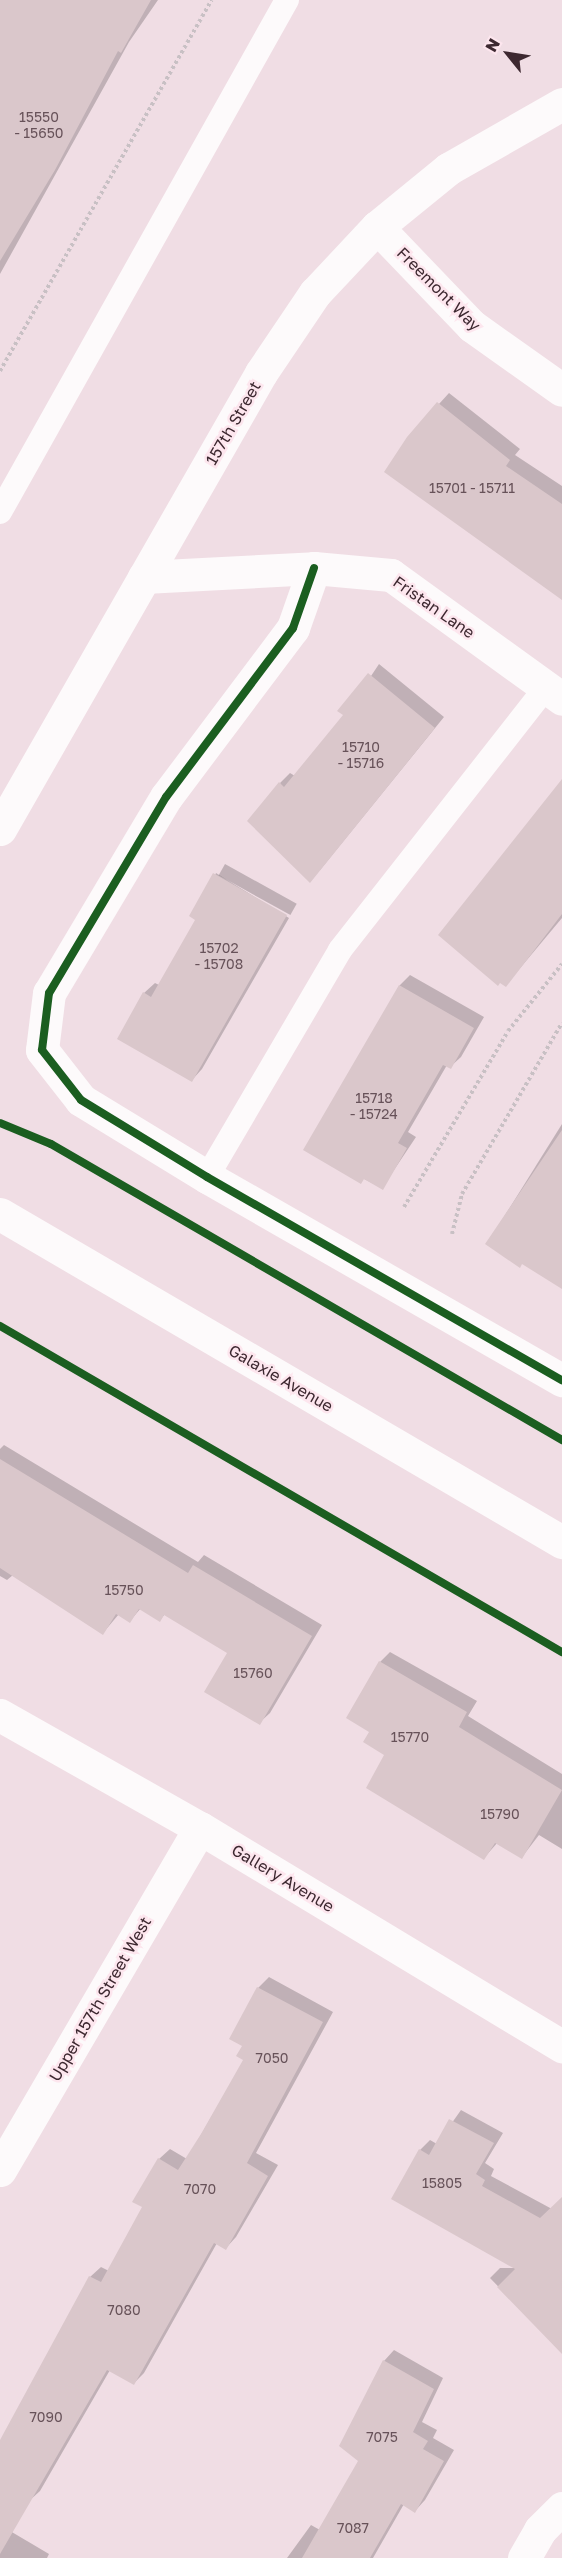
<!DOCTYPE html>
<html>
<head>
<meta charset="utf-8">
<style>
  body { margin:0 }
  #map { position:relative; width:562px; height:2558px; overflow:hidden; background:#f0dde4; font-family:"Golos Text",sans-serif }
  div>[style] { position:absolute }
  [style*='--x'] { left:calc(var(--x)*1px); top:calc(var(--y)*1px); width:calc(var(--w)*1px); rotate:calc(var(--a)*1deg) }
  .shadow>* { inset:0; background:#0003; transform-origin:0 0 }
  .building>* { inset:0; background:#dac7cb }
  .path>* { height:4px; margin-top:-2px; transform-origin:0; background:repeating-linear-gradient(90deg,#c8c0c4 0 3px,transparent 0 6px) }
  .service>* { height:24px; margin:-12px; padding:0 12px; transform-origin:12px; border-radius:12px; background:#fdfafb }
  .minor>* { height:33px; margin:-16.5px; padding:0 16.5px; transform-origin:16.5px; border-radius:16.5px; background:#fdfafb }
  .tertiary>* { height:33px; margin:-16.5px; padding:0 16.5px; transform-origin:16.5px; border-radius:16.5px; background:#fdfafb }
  .cycleway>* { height:8px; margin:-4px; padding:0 4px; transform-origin:4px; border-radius:4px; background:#1b5e20 }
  span { translate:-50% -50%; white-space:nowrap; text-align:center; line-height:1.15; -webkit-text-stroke:5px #fde6ee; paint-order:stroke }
  .number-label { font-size:14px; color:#675259 }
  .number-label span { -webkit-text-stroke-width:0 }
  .street-label { font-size:16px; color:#3d2830 }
  .north { position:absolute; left:478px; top:24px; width:60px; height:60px; -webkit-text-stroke:4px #fde6ee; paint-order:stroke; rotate:300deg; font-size:16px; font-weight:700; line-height:24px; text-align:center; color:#3d2830 }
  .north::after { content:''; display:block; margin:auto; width:21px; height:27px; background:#3d2830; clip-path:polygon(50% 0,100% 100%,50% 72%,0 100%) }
</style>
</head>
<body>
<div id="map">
  <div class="shadow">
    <div style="clip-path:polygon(0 0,158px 0,129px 42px,0 274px)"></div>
    <div style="clip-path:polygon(449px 393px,520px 449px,515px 455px,562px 486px,562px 598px,408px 438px)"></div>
    <div style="clip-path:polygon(379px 664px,444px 717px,320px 870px,280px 783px,290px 773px,295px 776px,345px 715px)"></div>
    <div style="clip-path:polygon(562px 782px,562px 918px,506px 985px)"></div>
    <div style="left:225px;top:864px;width:82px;height:13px;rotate:29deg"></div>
    <div style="clip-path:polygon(216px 873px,289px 918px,202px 1069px,192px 1080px,144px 993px,155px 983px,159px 985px,197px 919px)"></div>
    <div style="clip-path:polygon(410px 975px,484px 1017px,461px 1057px,450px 1067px,447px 1065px,408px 1132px,416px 1137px,382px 1188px,305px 1149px,400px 985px)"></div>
    <div style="clip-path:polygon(562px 1124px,562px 1283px,487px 1244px)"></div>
    <div style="clip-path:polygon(4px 1445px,198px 1562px,204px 1555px,322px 1625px,270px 1713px,259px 1723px,229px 1653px,165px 1614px,160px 1620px,141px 1608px,130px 1621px,119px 1614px,103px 1633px,13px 1575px,7px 1580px,0 1576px,0 1449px)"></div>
    <div style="clip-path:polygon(390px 1652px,477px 1701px,468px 1716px,562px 1774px,562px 1849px,539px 1835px,522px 1857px,498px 1842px,484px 1858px,386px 1754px,371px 1731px,380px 1662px)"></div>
    <div style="clip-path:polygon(269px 1977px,333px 2012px,256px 2153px,278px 2165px,236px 2237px,226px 2248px,217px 2243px,144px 2373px,134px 2383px,110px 2370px,40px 2491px,29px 2501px,0 2485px,0 2443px,90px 2277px,101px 2267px,109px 2271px,144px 2207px,159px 2159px,170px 2149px,187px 2159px,245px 2059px,244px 2045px,231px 2038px,258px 1988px)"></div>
    <div style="clip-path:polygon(461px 2110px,503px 2133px,485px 2163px,494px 2169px,491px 2176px,552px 2209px,562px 2199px,562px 2340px,556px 2346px,490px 2278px,500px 2268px,515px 2268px,420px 2150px,430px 2140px,437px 2144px)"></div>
    <div style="clip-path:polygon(394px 2350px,443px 2378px,422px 2422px,437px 2430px,433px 2438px,454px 2450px,425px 2500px,415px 2511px,404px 2504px,373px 2558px,287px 2558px,311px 2525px,320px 2530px,360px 2461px,384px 2361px)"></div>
    <div style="clip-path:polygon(0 2525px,49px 2554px,47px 2558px,0 2558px)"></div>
  </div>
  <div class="building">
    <div style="clip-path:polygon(0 0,151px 0,121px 53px,118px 51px,55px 170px,0 261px)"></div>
    <div style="clip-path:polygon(437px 402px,510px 460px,506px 466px,562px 504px,562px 600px,384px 472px,407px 437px)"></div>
    <div style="clip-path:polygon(368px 673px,435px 728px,310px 883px,247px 821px,279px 782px,284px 787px,343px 715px,337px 711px)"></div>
    <div style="clip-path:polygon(562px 779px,562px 914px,506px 987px,500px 983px,498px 986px,438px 935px)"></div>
    <div style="clip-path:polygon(213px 873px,287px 915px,192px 1082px,117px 1039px,143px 992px,151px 997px,195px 920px,189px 916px)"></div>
    <div style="clip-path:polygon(399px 985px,474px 1028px,451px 1069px,443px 1065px,398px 1143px,407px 1148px,383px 1190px,364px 1179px,361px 1184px,303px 1150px)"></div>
    <div style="clip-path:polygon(562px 1130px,562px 1289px,522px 1264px,520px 1268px,485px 1244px)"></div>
    <div style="clip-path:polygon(0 1459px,188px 1573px,193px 1565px,312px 1636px,260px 1725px,204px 1692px,227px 1653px,164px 1615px,160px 1622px,139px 1609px,130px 1623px,116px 1614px,103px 1635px,0 1568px)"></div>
    <div style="clip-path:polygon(379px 1661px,467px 1712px,459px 1727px,562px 1790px,522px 1859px,495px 1843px,484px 1860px,366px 1788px,384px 1755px,363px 1742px,369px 1732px,346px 1718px)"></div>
    <div style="clip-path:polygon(257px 1987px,323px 2022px,247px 2163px,268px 2176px,226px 2250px,214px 2243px,134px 2385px,107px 2370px,0 2554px,0 2440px,89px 2276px,101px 2282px,142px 2207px,132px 2202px,158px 2158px,178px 2170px,201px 2134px,243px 2060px,236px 2056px,242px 2046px,229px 2039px)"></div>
    <div style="clip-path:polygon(449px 2119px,494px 2143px,476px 2174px,485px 2180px,482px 2186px,540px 2218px,562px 2197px,562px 2354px,497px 2287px,515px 2269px,391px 2199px,419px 2149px,429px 2155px)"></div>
    <div style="clip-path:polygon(383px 2360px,434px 2389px,413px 2432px,428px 2441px,423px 2449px,444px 2461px,415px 2513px,401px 2504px,370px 2558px,302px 2558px,358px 2461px,339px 2446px)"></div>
  </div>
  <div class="path">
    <div style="--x:0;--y:371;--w:427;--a:-60.3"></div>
    <div style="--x:404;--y:1207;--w:204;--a:-59.4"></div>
    <div style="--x:508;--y:1031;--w:86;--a:-51.1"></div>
    <div style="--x:452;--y:1234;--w:41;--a:-76"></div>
    <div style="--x:462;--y:1194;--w:198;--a:-59.7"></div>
  </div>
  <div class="service">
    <div style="--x:0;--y:512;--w:587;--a:-60.73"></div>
    <div style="--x:207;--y:1177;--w:263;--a:-59.6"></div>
    <div style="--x:340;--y:950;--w:334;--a:-51.9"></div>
  </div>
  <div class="minor">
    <div style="--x:377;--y:227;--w:137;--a:46.2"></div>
    <div style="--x:472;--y:326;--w:110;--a:35.4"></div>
    <div style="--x:314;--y:568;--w:64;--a:109.3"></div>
    <div style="--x:293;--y:628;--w:211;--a:126.9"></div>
    <div style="--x:166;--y:797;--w:228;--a:120.8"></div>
    <div style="--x:49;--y:993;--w:57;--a:97"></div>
    <div style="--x:42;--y:1050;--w:63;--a:52"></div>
    <div style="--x:81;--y:1100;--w:148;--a:31.4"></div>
    <div style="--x:207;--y:1177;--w:409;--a:29.8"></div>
    <div style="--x:144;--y:577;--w:170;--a:-3"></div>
    <div style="--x:314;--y:568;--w:77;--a:5.2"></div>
    <div style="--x:391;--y:575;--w:211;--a:35.9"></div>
    <div style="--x:0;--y:1715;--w:230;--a:29.5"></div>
    <div style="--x:200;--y:1828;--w:423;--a:31.1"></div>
    <div style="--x:0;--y:2170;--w:396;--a:-59.7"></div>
    <div style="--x:524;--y:2558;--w:32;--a:-60"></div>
    <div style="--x:540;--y:2530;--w:31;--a:-45"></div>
  </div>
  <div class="tertiary">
    <div style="--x:0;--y:829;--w:525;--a:-60.21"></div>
    <div style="--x:261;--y:373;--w:97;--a:-56"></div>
    <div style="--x:315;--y:293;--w:91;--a:-46.8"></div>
    <div style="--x:377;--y:227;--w:92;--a:-39.2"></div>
    <div style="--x:448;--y:169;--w:131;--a:-29.7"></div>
    <div style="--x:0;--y:1214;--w:651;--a:30.27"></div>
  </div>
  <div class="cycleway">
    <div style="--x:314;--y:568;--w:64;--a:109.3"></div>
    <div style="--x:293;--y:628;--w:211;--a:126.9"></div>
    <div style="--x:166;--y:797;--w:228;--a:120.8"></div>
    <div style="--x:49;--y:993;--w:57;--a:97"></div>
    <div style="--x:42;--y:1050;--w:63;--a:52"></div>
    <div style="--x:81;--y:1100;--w:148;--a:31.4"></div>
    <div style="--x:207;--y:1177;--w:409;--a:29.8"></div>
    <div style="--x:0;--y:1123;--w:55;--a:22.4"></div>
    <div style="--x:51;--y:1144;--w:591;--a:30.08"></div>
    <div style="--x:0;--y:1326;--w:650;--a:30.12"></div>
  </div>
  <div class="number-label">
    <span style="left:39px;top:125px">15550<br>- 15650</span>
    <span style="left:472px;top:488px">15701 - 15711</span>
    <span style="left:361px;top:755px">15710<br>- 15716</span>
    <span style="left:219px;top:956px">15702<br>- 15708</span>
    <span style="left:374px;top:1106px">15718<br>- 15724</span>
    <span style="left:124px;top:1590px">15750</span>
    <span style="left:253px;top:1673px">15760</span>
    <span style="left:410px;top:1737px">15770</span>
    <span style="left:500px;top:1814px">15790</span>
    <span style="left:272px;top:2058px">7050</span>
    <span style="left:442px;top:2183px">15805</span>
    <span style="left:200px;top:2189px">7070</span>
    <span style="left:124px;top:2310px">7080</span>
    <span style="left:46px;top:2417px">7090</span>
    <span style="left:382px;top:2437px">7075</span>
    <span style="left:353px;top:2528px">7087</span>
  </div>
  <div class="street-label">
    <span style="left:439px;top:289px;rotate:45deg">Freemont Way</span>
    <span style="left:233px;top:423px;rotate:-60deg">157th Street</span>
    <span style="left:434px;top:607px;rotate:35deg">Fristan Lane</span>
    <span style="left:281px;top:1378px;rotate:30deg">Galaxie Avenue</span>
    <span style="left:283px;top:1878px;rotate:31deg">Gallery Avenue</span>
    <span style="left:100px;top:1999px;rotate:-60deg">Upper 157th Street West</span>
  </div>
  <div class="north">N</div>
</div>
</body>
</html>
